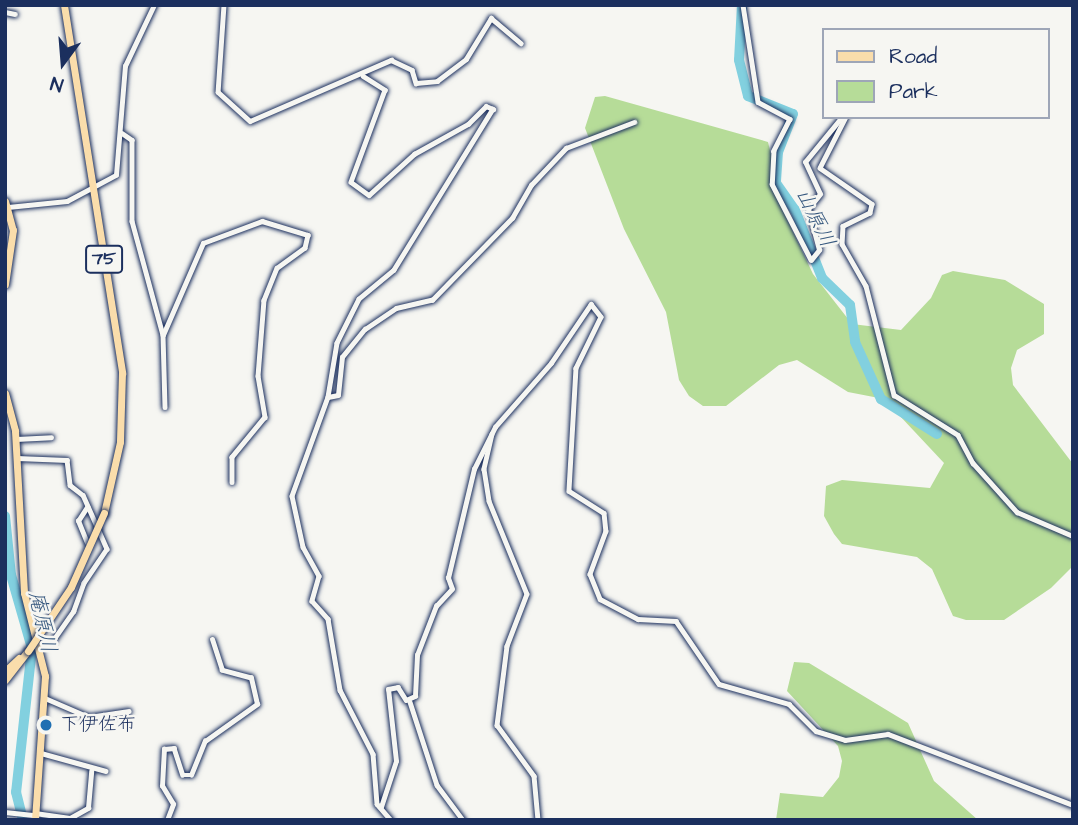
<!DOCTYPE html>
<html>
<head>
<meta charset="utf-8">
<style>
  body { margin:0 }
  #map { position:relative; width:1078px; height:825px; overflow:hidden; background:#f6f6f2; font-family:"Architects Daughter","Klee One",sans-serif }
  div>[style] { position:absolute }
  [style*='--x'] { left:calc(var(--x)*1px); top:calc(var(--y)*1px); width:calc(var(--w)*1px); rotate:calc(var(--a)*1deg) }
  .green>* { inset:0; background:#b6dc98 }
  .river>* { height:10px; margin:-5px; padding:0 5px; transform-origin:5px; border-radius:5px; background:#82d0df }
  .roads { filter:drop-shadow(0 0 2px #1b2f5e) drop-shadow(0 0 2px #1b2f5e) }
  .street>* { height:4.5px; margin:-2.25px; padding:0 2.25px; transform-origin:2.25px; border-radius:2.25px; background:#f6f6f2 }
  .primary>* { height:7px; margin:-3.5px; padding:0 3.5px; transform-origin:3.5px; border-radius:3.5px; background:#faddab }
  .bridges { filter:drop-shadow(0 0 2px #1b2f5e) drop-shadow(0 0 2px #1b2f5e) }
  .primary-bridge>* { height:7px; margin:-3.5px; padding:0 3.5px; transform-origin:3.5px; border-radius:3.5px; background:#faddab }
  .dots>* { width:19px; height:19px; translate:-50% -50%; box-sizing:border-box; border:4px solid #f6f6f2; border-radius:50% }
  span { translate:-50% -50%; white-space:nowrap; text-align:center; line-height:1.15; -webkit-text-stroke:5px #f6f6f2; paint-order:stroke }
  .shield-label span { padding:2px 5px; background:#f6f6f2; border:2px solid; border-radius:5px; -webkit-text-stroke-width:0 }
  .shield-label { font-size:18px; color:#1b2f5e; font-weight:700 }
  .poi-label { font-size:19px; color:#1b2f5e }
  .left { translate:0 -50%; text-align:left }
  .water-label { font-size:21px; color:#35577e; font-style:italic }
  .frame { position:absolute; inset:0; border:7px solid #1b2f5e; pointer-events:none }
  .legend { position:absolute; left:822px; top:28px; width:228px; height:91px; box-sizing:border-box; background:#f6f6f2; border:2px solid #9ea6b7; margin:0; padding:9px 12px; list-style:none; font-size:21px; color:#1b2f5e }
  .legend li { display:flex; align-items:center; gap:14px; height:35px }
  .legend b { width:35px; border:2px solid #9ea6b7 }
  .north { position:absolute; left:28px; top:28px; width:70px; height:70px; -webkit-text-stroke:5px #f6f6f2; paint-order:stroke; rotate:196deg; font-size:19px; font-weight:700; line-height:28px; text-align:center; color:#1b2f5e }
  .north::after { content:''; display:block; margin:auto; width:24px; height:32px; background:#1b2f5e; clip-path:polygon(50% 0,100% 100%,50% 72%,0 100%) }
</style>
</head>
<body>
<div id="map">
  <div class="green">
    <div style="clip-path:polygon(605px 96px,768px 142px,786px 217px,813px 274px,852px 324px,901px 330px,931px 298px,942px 275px,953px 271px,1005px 280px,1044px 304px,1044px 334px,1017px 350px,1011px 368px,1013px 385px,1073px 464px,1073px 566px,1051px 588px,1004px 620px,966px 620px,953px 616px,932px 569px,917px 557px,842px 544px,834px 534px,824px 516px,826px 486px,842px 480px,930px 488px,944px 463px,884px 399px,848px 392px,797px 360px,779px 365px,726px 406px,703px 406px,689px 396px,679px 380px,666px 312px,624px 229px,585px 128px,595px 97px)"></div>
    <div style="clip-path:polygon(794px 662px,809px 663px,908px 723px,934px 781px,978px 820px,776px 820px,780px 793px,823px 797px,839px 777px,842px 761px,838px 746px,787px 691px)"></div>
  </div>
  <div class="river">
    <div style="--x:742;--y:5;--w:55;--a:93.1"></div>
    <div style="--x:739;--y:60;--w:37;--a:76"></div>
    <div style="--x:748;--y:96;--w:48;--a:21.8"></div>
    <div style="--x:793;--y:114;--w:41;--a:111.5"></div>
    <div style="--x:778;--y:152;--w:31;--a:94"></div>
    <div style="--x:776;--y:183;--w:33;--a:55"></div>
    <div style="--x:795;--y:210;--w:73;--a:68.3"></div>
    <div style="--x:822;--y:278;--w:39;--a:44"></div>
    <div style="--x:850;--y:305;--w:37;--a:82"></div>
    <div style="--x:855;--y:342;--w:63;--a:65.5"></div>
    <div style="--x:881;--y:399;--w:66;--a:32"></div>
    <div style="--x:5;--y:516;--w:59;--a:84.2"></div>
    <div style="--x:11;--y:575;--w:76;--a:74"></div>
    <div style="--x:32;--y:648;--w:145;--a:96.3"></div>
    <div style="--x:16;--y:792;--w:29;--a:76"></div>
  </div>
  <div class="roads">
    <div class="street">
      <div style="--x:224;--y:5;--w:87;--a:93.9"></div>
      <div style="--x:218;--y:92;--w:43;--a:42.2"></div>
      <div style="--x:250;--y:121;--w:154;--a:-23.4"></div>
      <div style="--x:391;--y:60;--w:23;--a:25"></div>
      <div style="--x:412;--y:70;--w:14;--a:73"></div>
      <div style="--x:416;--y:83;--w:21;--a:-5"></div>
      <div style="--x:437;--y:81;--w:36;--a:-37"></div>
      <div style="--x:466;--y:59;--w:48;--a:-58.6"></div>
      <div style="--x:491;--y:18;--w:39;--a:40"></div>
      <div style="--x:743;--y:5;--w:98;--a:81.2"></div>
      <div style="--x:758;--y:102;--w:36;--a:28"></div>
      <div style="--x:790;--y:119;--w:36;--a:117"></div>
      <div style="--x:774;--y:151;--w:33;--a:93"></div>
      <div style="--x:772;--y:184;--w:85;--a:62.8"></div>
      <div style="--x:811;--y:260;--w:13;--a:-51"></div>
      <div style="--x:819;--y:250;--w:42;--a:-105"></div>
      <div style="--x:808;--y:209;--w:19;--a:-51"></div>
      <div style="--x:820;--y:194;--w:35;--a:-115"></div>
      <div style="--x:805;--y:162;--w:58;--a:-50.6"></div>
      <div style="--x:5;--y:12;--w:10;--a:11"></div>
      <div style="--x:363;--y:76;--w:26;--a:32"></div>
      <div style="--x:385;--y:90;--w:98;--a:110.3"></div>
      <div style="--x:351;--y:182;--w:22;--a:36"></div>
      <div style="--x:369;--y:195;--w:61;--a:-42.3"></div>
      <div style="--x:414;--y:154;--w:62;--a:-29.1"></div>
      <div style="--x:468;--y:124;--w:25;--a:-45"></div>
      <div style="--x:486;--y:106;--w:8;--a:23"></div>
      <div style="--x:493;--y:109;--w:189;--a:121.6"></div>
      <div style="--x:394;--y:270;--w:45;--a:140.4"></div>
      <div style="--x:359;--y:299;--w:49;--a:116.6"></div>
      <div style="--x:337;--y:343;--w:55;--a:99.5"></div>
      <div style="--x:328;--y:397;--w:105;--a:110"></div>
      <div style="--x:292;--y:496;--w:52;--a:77.8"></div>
      <div style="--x:303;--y:547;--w:33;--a:61"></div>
      <div style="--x:319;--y:576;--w:26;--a:106"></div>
      <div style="--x:312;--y:601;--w:24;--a:48"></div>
      <div style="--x:328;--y:619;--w:72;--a:80.4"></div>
      <div style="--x:340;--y:690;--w:72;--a:62.7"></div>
      <div style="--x:373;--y:754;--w:50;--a:85.4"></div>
      <div style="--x:377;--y:804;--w:21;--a:49"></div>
      <div style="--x:846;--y:117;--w:57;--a:117"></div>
      <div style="--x:820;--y:168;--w:63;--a:34.7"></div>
      <div style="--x:872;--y:204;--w:9;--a:103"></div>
      <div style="--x:870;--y:213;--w:30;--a:154"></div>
      <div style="--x:843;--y:226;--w:18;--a:93"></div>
      <div style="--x:842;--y:244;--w:48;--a:60.3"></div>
      <div style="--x:866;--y:286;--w:113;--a:75.6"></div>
      <div style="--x:894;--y:395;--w:75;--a:32"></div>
      <div style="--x:958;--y:435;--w:32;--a:62"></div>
      <div style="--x:973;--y:463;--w:66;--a:48.1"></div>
      <div style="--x:1017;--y:512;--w:61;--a:23.2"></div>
      <div style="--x:122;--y:133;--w:12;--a:35"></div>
      <div style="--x:132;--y:140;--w:81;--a:90"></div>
      <div style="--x:132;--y:221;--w:118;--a:74.8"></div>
      <div style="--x:163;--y:335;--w:72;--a:88.4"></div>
      <div style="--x:8;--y:207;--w:59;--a:-5.8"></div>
      <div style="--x:67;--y:201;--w:55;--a:-28"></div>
      <div style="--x:116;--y:175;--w:109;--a:-85.3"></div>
      <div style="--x:125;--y:66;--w:68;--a:-64.6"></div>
      <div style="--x:163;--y:335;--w:100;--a:-66.5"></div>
      <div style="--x:203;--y:243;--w:63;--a:-20.4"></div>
      <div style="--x:262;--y:221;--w:48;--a:16.9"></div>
      <div style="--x:308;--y:235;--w:13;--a:103"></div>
      <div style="--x:305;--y:248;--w:34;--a:144"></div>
      <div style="--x:277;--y:268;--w:35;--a:112"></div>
      <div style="--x:264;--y:300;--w:76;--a:94.5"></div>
      <div style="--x:258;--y:376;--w:42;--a:80.3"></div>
      <div style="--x:265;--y:417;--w:52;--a:129.5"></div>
      <div style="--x:232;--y:457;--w:25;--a:90"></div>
      <div style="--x:328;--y:397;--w:10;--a:-11"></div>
      <div style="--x:338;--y:395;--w:38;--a:-84"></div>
      <div style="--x:342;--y:357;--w:36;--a:-51"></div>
      <div style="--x:365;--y:329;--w:37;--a:-34"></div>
      <div style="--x:396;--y:308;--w:37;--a:-13"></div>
      <div style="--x:432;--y:300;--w:115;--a:-45.7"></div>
      <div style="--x:512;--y:218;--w:38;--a:-60"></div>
      <div style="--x:531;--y:185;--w:51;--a:-46.6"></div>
      <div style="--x:566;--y:148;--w:73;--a:-20.9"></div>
      <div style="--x:492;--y:434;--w:36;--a:103"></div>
      <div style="--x:484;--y:469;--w:32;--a:81"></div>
      <div style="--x:489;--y:501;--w:100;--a:67.8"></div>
      <div style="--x:527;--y:594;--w:56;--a:111"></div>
      <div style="--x:507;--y:646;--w:80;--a:97.2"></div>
      <div style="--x:497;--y:725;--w:63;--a:54"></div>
      <div style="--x:534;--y:776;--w:44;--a:84.8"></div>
      <div style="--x:16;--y:439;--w:35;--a:-3"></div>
      <div style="--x:17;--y:458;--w:50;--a:2.3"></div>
      <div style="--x:67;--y:460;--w:25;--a:83"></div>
      <div style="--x:70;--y:485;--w:16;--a:38"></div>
      <div style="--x:83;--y:495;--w:59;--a:66"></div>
      <div style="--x:107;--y:549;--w:41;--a:124.1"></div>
      <div style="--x:84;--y:583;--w:30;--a:110"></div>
      <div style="--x:74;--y:611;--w:37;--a:125"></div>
      <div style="--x:53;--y:641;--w:13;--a:167"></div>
      <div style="--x:87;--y:543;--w:24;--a:-112"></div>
      <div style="--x:78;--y:521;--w:17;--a:-57"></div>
      <div style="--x:45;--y:698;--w:48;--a:23.4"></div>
      <div style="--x:89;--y:717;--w:40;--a:-8.5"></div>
      <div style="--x:410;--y:702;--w:87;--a:72"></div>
      <div style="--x:437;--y:785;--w:44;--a:53.4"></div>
      <div style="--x:41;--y:753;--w:67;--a:15.5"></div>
      <div style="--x:381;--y:807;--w:48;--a:-71.9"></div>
      <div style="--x:396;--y:761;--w:72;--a:-96.3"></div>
      <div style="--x:388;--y:689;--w:10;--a:-11"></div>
      <div style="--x:398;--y:687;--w:15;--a:58"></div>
      <div style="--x:406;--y:700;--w:10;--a:-24"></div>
      <div style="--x:415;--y:696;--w:41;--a:-87.2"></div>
      <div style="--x:417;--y:655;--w:53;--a:-68.8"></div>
      <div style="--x:436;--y:606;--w:23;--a:-47"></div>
      <div style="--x:452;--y:589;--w:12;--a:-110"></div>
      <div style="--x:448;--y:578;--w:112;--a:-76.6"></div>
      <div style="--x:474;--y:469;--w:47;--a:-63.4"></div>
      <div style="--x:495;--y:427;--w:85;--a:-48.8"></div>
      <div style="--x:551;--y:363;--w:71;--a:-55.9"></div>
      <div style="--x:591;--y:304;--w:16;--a:52"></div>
      <div style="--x:601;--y:317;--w:57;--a:116.1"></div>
      <div style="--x:576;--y:368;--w:123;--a:93.3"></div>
      <div style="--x:569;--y:491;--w:41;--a:32.2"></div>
      <div style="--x:604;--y:513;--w:18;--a:84"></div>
      <div style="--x:606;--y:531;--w:46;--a:110.4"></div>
      <div style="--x:590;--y:574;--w:27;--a:68"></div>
      <div style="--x:600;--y:599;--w:43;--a:27.8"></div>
      <div style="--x:638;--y:619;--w:38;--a:3"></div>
      <div style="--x:676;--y:621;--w:76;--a:55.7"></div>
      <div style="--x:719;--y:684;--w:73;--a:15.9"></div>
      <div style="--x:789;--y:704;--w:38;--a:45"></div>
      <div style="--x:816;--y:731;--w:30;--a:17"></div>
      <div style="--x:845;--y:740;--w:43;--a:-7.9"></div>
      <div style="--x:888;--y:734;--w:198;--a:21"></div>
      <div style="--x:5;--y:812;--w:30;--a:6"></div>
      <div style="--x:35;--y:813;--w:35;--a:8"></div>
      <div style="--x:70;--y:818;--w:21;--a:-29"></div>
      <div style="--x:88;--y:808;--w:37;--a:-85"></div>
      <div style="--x:167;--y:820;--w:17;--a:-69"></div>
      <div style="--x:173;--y:804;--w:21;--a:-121"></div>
      <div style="--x:162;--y:786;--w:37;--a:-87"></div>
      <div style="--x:164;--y:749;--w:10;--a:-6"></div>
      <div style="--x:174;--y:748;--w:28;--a:72"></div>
      <div style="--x:183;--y:775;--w:8;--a:0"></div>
      <div style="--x:191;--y:775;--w:37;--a:-68"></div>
      <div style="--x:205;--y:741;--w:64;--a:-35.4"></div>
      <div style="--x:257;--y:704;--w:27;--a:-103"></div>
      <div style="--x:251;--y:678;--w:30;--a:-165"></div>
      <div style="--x:222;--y:670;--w:32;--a:-108"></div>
    </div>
    <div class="primary">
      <div style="--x:64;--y:5;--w:373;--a:81"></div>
      <div style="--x:122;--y:373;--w:69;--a:91.7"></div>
      <div style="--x:120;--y:442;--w:73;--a:102.7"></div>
      <div style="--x:5;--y:201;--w:30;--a:75"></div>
      <div style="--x:13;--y:230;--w:55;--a:98.4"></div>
      <div style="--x:5;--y:393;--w:39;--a:75"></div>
      <div style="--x:15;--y:431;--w:162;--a:86.8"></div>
      <div style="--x:24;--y:593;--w:86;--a:75.8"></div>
      <div style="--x:45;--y:676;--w:144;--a:94"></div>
      <div style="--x:5;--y:671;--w:19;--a:-43"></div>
      <div style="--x:5;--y:680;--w:37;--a:-52"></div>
    </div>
  </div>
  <div class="bridges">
    <div class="primary-bridge">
      <div style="--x:28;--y:651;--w:77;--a:-56.1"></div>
      <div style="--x:71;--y:587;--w:81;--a:-66"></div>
    </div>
  </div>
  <div class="dots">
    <div style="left:46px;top:725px;background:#1f6fb2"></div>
  </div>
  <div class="shield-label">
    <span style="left:104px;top:259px">75</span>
  </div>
  <div class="poi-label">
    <span class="left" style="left:60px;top:725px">下伊佐布</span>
  </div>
  <div class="water-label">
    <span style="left:815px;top:218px;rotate:64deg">山原川</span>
    <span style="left:42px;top:622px;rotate:77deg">庵原川</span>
  </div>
  <div class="frame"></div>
  <ul class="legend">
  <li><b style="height:9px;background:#faddab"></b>Road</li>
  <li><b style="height:19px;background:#b6dc98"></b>Park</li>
  </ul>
  <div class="north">N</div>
</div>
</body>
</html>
